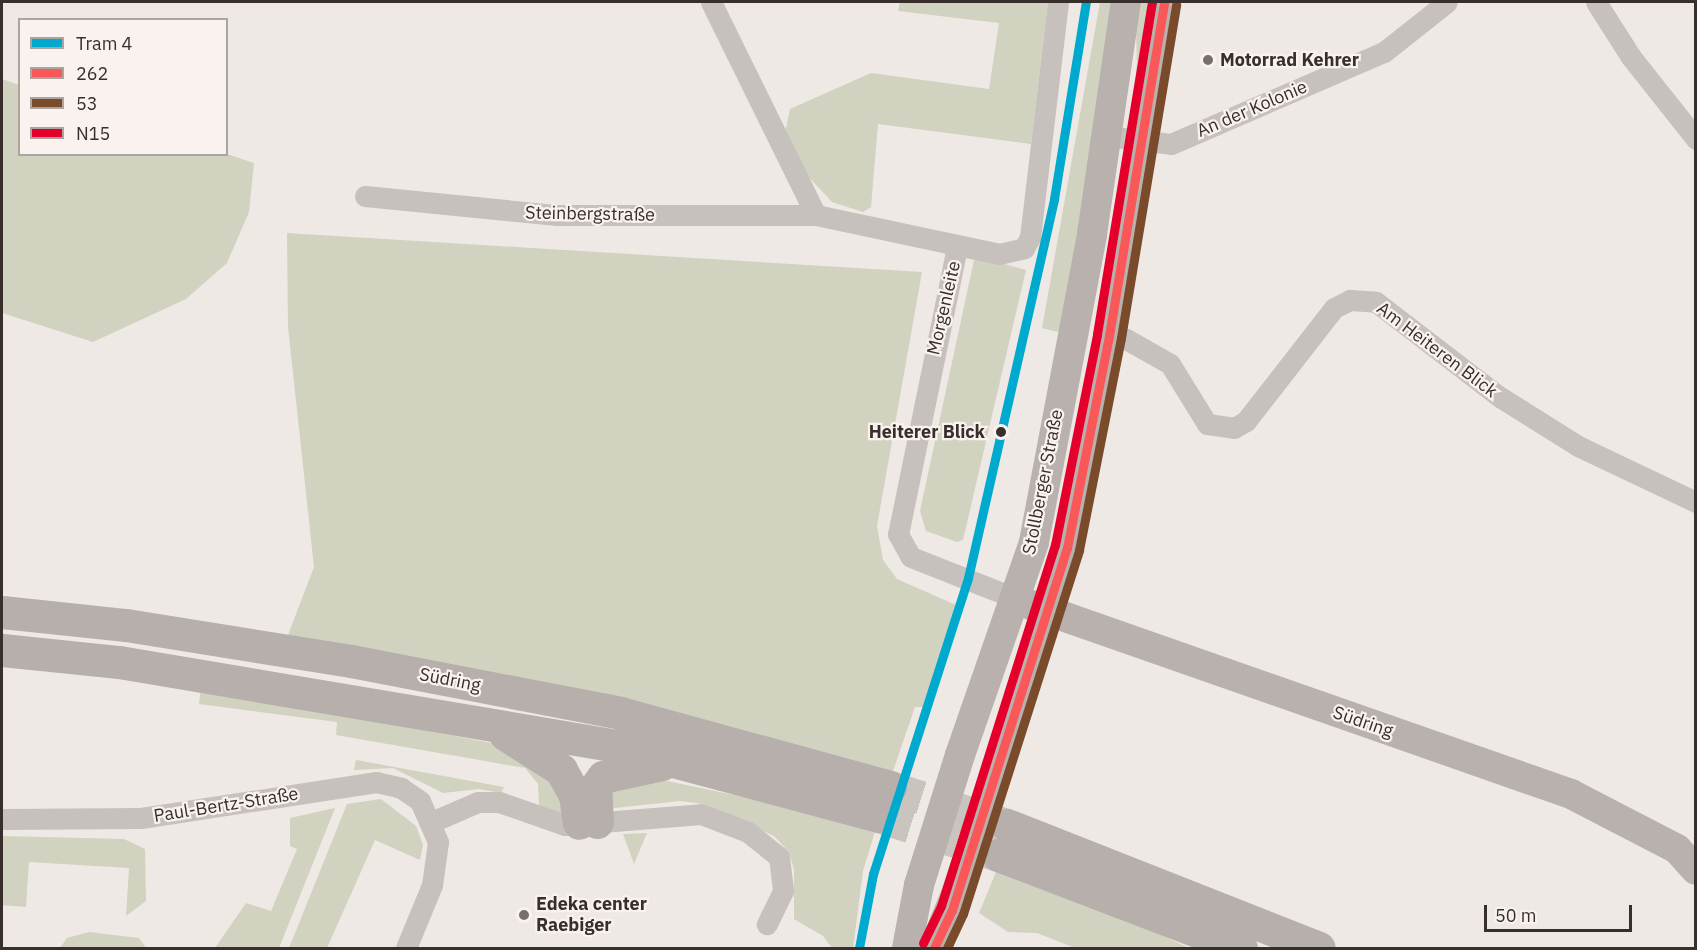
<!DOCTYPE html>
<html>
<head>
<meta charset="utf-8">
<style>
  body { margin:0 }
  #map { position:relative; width:1697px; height:950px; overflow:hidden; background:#eee9e4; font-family:"IBM Plex Sans",sans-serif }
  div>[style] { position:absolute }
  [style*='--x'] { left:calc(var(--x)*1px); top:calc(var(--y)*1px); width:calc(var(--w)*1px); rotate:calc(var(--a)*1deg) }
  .green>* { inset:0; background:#d1d2c0 }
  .primary-tunnel>* { height:33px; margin-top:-16.5px; transform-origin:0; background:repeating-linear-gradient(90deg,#cac4bf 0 33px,transparent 0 49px) }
  .minor>* { height:21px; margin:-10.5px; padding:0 10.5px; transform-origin:10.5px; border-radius:10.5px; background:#c7c1bd }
  .secondary>* { height:30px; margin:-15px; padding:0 15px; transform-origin:15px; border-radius:15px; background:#b8b1ae }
  .primary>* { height:33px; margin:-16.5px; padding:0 16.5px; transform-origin:16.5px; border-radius:16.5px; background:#b6afac }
  .secondary-bridge>* { height:30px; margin:-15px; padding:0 15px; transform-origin:15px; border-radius:15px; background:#b8b1ae }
  .bus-1>* { height:9px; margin:-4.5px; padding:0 4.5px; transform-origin:4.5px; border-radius:4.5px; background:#fa5858 }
  .bus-2>* { height:9px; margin:-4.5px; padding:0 4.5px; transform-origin:4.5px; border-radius:4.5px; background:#7a4b2a }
  .bus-3>* { height:9px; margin:-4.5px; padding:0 4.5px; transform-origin:4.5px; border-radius:4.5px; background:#e4002b }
  .tram-1>* { height:9px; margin:-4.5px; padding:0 4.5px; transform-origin:4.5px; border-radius:4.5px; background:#00a9ce }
  .dots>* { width:16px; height:16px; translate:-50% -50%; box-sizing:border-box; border:3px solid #f9f2ee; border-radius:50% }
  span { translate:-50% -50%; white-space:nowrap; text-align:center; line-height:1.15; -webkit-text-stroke:4.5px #f9f2ee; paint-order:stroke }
  .poi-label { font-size:18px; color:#382e2c; font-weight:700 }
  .left { translate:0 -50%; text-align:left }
  .street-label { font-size:18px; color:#382e2c }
  .stop-label { font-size:18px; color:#382e2c; font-weight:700 }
  .right { translate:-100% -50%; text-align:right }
  .frame { position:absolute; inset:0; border:3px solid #382e2c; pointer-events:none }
  .legend { position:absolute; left:18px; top:18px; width:210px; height:138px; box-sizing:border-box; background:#f9f2ee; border:2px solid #aca4a0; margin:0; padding:8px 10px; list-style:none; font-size:18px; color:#382e2c }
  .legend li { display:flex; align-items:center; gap:12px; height:30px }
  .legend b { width:30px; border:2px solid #aca4a0 }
  .scale { position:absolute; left:1484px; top:905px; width:148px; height:27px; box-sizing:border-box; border:3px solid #382e2c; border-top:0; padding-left:8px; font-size:18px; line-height:21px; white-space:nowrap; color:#382e2c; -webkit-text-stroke:4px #f9f2ee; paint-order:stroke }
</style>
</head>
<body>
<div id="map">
  <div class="green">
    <div style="clip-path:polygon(900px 2px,1048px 2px,1031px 144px,878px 124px,871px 207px,863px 212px,832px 202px,804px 172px,785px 133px,790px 109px,871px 73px,989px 89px,999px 23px,898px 11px)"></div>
    <div style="clip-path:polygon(1100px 2px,1114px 2px,1062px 333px,1042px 328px)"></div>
    <div style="clip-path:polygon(1135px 2px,1152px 2px,1130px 126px,1137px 63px)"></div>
    <div style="clip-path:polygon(2px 79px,19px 85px,20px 154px,227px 154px,254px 163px,249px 212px,227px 263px,186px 299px,93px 342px,2px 313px)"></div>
    <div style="clip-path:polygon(287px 233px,922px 272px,877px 526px,883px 560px,897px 579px,956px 605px,924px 707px,915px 707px,892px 774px,288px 635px,314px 567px,288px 327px)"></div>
    <div style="clip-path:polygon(982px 258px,1026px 270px,963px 540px,957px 542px,926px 531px,920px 511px,974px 260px)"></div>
    <div style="clip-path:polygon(201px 688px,512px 747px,567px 795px,561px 815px,539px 806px,538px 784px,525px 768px,336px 735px,337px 722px,199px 704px)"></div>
    <div style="clip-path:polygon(356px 760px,504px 787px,501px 793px,479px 789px,443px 793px,393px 768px,354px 770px)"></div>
    <div style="clip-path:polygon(634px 774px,877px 825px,863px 871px,853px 948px,832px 948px,823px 936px,794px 919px,794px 870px,789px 852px,774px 836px,704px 804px,680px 801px,606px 809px,597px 778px)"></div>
    <div style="clip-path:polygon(381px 799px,416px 826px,423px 845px,420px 860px,375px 840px,327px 948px,289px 948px,347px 804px)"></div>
    <div style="clip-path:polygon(335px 808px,279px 948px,215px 948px,246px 903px,271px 911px,297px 849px,290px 846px,290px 818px)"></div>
    <div style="clip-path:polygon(647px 833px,634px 864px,623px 834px)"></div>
    <div style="clip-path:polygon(2px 836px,124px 839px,145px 849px,146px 901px,126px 916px,129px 868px,29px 862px,26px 907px,2px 905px)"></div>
    <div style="clip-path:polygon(998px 867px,1125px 918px,1189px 948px,1075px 948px,1037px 933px,1008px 932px,979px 913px)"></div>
    <div style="clip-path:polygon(89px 932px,139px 938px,146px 948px,60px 948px,67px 938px)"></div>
  </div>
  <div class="primary-tunnel">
    <div style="--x:890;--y:787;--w:123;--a:18"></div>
    <div style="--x:879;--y:816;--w:125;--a:18.1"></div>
  </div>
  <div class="minor">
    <div style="--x:711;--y:2;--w:237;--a:63.8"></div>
    <div style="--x:816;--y:215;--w:187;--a:12"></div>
    <div style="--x:999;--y:254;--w:26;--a:-13"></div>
    <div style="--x:1024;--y:248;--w:13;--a:-61"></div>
    <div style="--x:1030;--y:237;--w:237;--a:-83.2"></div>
    <div style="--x:1596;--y:2;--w:65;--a:57.5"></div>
    <div style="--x:1631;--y:57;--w:105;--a:51.6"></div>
    <div style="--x:1107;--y:136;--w:64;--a:7.1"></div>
    <div style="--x:1171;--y:144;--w:232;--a:-23.4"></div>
    <div style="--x:1384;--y:52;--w:80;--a:-38.4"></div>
    <div style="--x:365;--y:196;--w:193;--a:5.7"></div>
    <div style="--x:557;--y:215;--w:259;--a:0"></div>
    <div style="--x:957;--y:247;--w:293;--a:101.6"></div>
    <div style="--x:898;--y:534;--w:26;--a:61"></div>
    <div style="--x:911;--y:557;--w:114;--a:21.6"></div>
    <div style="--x:1109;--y:336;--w:17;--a:10"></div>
    <div style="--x:1126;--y:339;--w:51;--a:29.6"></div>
    <div style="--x:1170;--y:364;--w:70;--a:58.3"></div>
    <div style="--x:1207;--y:424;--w:27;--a:8"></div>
    <div style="--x:1234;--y:428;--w:14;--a:-30"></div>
    <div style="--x:1246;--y:421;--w:143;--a:-52.1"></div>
    <div style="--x:1334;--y:308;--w:18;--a:-27"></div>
    <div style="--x:1350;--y:300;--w:26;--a:4"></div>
    <div style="--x:1376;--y:302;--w:156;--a:37.5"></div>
    <div style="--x:1500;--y:397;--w:92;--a:32.1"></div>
    <div style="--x:1578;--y:446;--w:131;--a:25.4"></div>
    <div style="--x:2;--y:819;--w:139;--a:-0.4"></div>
    <div style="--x:141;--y:818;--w:238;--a:-8.7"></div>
    <div style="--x:376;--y:782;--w:26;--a:13"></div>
    <div style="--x:401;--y:788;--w:23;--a:34"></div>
    <div style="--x:420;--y:801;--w:45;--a:66.3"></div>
    <div style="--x:438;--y:842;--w:43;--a:97.9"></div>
    <div style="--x:432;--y:885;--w:68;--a:112.4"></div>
    <div style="--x:434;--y:821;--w:48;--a:-23.4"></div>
    <div style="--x:478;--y:802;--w:21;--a:0"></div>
    <div style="--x:499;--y:802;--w:70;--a:19.2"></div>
    <div style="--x:565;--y:825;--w:136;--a:-4.6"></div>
    <div style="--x:701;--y:814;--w:50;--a:21"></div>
    <div style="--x:748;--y:832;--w:40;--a:39"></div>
    <div style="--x:779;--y:857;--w:34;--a:83"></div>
    <div style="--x:783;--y:891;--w:37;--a:116"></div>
  </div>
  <div class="secondary">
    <div style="--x:1031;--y:605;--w:572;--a:19.29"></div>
    <div style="--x:1571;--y:794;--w:119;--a:27.4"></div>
    <div style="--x:1677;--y:849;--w:28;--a:48"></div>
    <div style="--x:960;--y:755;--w:225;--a:-70.8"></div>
    <div style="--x:1034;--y:542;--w:313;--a:-79.3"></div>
    <div style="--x:1092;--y:234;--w:234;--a:-81.7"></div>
    <div style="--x:998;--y:768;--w:231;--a:-72.6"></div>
    <div style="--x:1067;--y:548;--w:216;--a:-78.8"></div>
    <div style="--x:1109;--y:336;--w:338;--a:-80.6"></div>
    <div style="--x:907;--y:948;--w:64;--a:-79.2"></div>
    <div style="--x:934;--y:948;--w:58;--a:-67.8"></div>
  </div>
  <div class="primary">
    <div style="--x:2;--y:612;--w:125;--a:6"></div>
    <div style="--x:126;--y:625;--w:228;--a:9.1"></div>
    <div style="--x:351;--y:661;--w:274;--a:10.9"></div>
    <div style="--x:620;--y:713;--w:280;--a:15.3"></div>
    <div style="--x:2;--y:650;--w:118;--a:5.9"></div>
    <div style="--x:119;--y:662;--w:505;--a:9.57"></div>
    <div style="--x:617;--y:746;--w:271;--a:15"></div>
    <div style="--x:505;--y:734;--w:67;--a:32.7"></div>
    <div style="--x:561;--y:770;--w:29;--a:61"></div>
    <div style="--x:575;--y:795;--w:28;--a:82"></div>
    <div style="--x:597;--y:822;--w:34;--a:-93"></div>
    <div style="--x:595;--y:788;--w:14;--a:-54"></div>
    <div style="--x:603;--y:777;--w:60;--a:-12.4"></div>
    <div style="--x:1007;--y:825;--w:335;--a:21.5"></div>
    <div style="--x:998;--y:855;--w:260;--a:20.9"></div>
  </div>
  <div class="secondary-bridge">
    <div style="--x:919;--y:885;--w:136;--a:-72.5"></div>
    <div style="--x:956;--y:894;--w:133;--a:-71.6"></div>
  </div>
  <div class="bus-1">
    <div style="--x:934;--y:948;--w:42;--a:-64.7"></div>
    <div style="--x:952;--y:910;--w:380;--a:-72.4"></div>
    <div style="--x:1067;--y:548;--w:216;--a:-78.8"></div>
    <div style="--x:1109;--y:336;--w:338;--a:-80.6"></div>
  </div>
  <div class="bus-2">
    <div style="--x:947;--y:948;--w:38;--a:-65"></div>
    <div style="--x:963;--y:914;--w:382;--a:-72.3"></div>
    <div style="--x:1079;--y:550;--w:216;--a:-78.8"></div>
    <div style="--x:1121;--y:338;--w:338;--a:-80.6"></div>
  </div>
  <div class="bus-3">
    <div style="--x:923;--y:943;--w:41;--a:-64.1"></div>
    <div style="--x:941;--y:906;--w:379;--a:-72.5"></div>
    <div style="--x:1055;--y:545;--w:215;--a:-78.7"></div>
    <div style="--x:1097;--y:334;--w:337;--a:-80.6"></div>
  </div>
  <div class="tram-1">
    <div style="--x:859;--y:948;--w:75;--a:-79.3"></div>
    <div style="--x:873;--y:874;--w:311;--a:-72.2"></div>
    <div style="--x:968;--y:578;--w:389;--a:-77.2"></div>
    <div style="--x:1054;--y:199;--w:200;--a:-80.8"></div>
  </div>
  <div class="dots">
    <div style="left:1208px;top:60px;background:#786f6c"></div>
    <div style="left:1001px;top:432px;background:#382e2c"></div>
    <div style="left:524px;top:915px;background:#786f6c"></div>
  </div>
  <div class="poi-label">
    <span class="left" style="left:1220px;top:60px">Motorrad Kehrer</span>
    <span class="left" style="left:536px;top:915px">Edeka center<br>Raebiger</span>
  </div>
  <div class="street-label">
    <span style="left:1252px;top:109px;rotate:-23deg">An der Kolonie</span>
    <span style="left:590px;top:214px;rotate:1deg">Steinbergstraße</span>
    <span style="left:944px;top:308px;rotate:-77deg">Morgenleite</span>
    <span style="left:1437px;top:350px;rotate:37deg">Am Heiteren Blick</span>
    <span style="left:1043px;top:482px;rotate:-79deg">Stollberger Straße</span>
    <span style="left:450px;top:680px;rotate:11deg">Südring</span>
    <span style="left:1363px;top:722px;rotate:19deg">Südring</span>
    <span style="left:226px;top:805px;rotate:-9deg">Paul-Bertz-Straße</span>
  </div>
  <div class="stop-label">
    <span class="right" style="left:985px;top:432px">Heiterer Blick</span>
  </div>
  <div class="frame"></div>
  <ul class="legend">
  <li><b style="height:8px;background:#00a9ce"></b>Tram 4</li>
  <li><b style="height:8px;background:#fa5858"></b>262</li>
  <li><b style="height:8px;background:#7a4b2a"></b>53</li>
  <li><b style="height:8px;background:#e4002b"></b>N15</li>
  </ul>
  <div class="scale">50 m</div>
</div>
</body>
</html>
